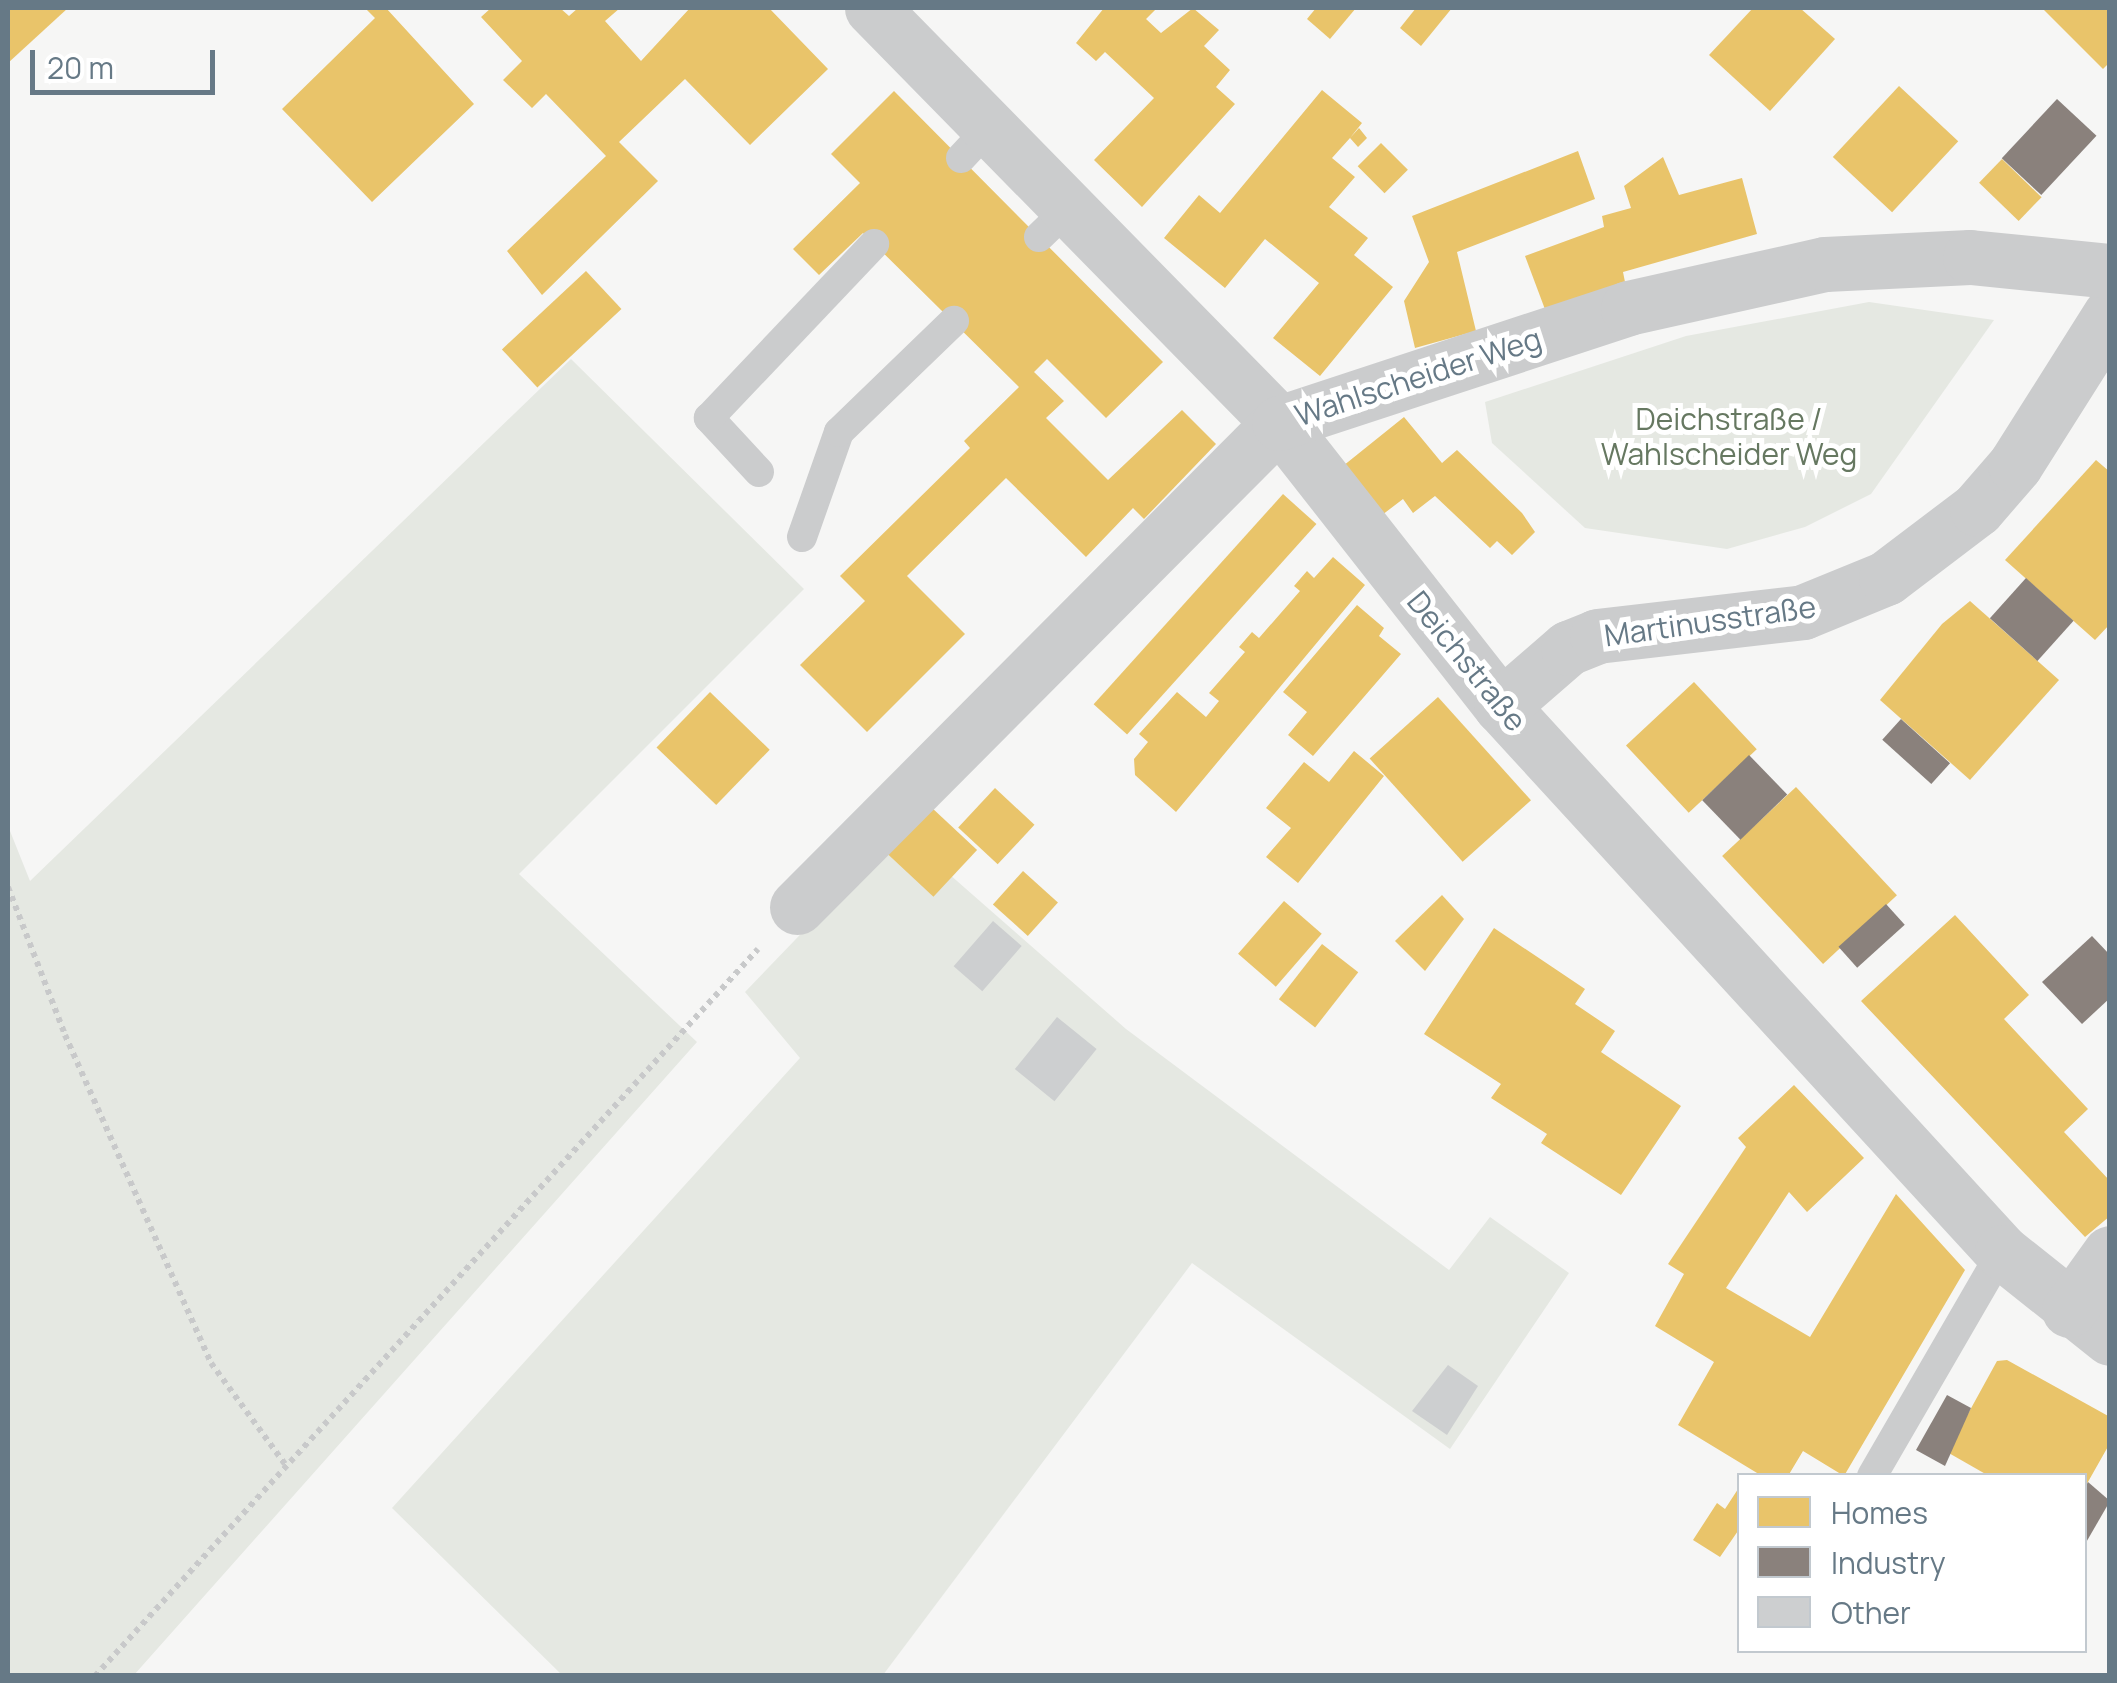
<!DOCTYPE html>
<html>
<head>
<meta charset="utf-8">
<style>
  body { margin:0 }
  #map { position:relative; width:2117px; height:1683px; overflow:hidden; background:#f6f6f5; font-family:Manrope,sans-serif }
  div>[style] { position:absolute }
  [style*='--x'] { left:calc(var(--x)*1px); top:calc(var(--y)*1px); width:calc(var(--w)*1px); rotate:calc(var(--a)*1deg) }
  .green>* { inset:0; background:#e5e8e2 }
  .homes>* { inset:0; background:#e9c46a; transform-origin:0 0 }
  .industry>* { inset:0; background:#8a817c; transform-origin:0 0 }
  .building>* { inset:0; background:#cdcfd0; transform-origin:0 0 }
  .path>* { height:6px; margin-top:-3px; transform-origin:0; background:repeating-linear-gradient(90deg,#c8c9ca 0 5px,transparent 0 10px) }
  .service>* { height:30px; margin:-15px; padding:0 15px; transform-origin:15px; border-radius:15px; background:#cbcccd }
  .minor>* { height:55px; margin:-27.5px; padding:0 27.5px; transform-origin:27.5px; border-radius:27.5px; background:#cbcccd }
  span { translate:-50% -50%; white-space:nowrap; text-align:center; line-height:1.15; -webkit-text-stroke:10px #fff; paint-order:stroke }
  .street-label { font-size:30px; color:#667986 }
  .park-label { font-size:30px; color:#667861 }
  .frame { position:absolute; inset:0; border:10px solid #667986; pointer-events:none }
  .legend { position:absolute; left:1737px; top:1473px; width:350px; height:180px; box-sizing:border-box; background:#fff; border:2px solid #c2c9cf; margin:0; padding:12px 18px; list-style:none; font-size:30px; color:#667986 }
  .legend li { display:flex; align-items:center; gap:20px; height:50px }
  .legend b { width:50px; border:2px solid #c2c9cf }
  .scale { position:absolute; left:30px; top:50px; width:185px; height:45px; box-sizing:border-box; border:5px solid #667986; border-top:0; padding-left:12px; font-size:30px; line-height:35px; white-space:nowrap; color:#667986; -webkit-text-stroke:8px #fff; paint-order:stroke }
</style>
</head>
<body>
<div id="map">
  <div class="green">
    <div style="clip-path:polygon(1869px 302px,1994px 320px,1871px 494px,1805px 527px,1727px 549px,1585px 528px,1492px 443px,1485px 402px,1686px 336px)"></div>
    <div style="clip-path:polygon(571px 359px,804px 589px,519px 874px,697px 1042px,134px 1675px,8px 1675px,8px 826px,30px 881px)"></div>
    <div style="clip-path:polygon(900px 831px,1126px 1029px,1449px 1270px,1490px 1217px,1569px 1273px,1450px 1449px,1192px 1263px,883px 1675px,562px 1675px,392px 1508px,800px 1058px,745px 992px)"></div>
  </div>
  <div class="homes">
    <div style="clip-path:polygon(8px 8px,68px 8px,8px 63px)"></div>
    <div style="clip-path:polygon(365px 8px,386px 8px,474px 104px,372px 202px,282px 109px,375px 18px)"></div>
    <div style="clip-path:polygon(491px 8px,560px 8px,569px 16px,578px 8px,620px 8px,605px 21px,641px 61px,690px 8px,769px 8px,828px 69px,750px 145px,685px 79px,619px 142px,658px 181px,542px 295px,507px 251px,606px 156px,546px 94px,532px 108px,503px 80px,522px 61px,481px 17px)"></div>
    <div style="clip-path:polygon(1104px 8px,1157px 8px,1146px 19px,1161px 33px,1193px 8px,1219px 30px,1204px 46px,1230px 70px,1216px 87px,1235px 104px,1142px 207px,1094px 160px,1154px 98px,1105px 52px,1096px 61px,1076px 43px)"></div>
    <div style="clip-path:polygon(1316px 8px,1356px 8px,1330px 39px,1307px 19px)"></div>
    <div style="clip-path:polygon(1416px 8px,1452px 8px,1421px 46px,1400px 28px)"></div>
    <div style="clip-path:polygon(1753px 8px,1800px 8px,1835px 39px,1770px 111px,1709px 55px)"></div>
    <div style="clip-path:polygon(2042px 8px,2110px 8px,2110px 62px,2103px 69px)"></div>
    <div style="left:1899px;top:86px;width:81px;height:97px;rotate:43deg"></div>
    <div style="clip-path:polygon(1322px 90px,1362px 123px,1350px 138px,1359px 128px,1367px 138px,1358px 147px,1350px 138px,1332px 158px,1355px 177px,1329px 207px,1368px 238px,1354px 255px,1393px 287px,1320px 376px,1273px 338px,1319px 283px,1265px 239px,1225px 288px,1164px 238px,1199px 195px,1220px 213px)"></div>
    <div style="clip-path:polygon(894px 91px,1163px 362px,1106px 418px,1047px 359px,1034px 372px,1064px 401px,1046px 418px,1108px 480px,1182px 410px,1216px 444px,1144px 519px,1133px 508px,1086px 557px,1006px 478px,907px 576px,965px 634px,867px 732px,800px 665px,865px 601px,840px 576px,970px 448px,964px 441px,1019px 387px,863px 233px,819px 275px,793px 249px,860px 183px,831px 154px)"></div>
    <div style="left:1381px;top:143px;width:38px;height:33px;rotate:45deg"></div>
    <div style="clip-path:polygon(1578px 151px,1595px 199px,1457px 252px,1476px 331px,1415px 348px,1404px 301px,1429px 262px,1412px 216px)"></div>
    <div style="clip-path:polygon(1663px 157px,1679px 195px,1742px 178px,1757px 234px,1623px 272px,1625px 282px,1546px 312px,1525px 256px,1604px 227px,1602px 216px,1631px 208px,1624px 186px)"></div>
    <div style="left:2002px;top:159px;width:55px;height:33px;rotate:44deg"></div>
    <div style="left:586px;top:271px;width:52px;height:115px;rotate:47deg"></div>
    <div style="clip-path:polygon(1404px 417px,1442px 463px,1457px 450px,1522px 513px,1535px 532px,1512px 555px,1497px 541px,1490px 548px,1435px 496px,1413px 513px,1403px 499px,1382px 515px,1343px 466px)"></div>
    <div style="clip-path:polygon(2096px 460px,2110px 472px,2110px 624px,2095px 640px,2005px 560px)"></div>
    <div style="left:1283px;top:494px;width:45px;height:283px;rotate:42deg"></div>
    <div style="clip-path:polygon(1333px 557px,1365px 585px,1176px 812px,1135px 775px,1134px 759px,1148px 742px,1139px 734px,1177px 692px,1206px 717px,1219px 701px,1209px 693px,1245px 652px,1239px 647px,1252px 632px,1259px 638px,1300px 591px,1294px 586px,1307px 571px,1314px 578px)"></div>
    <div style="clip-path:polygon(1970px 601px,2059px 680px,1970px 780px,1880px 700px,1942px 624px)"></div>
    <div style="clip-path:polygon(1357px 605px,1384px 628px,1379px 636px,1401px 654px,1313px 756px,1288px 735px,1307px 712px,1283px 692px)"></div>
    <div style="left:1694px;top:682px;width:92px;height:93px;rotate:47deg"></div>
    <div style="left:710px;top:692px;width:83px;height:77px;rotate:44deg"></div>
    <div style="left:1438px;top:697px;width:139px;height:92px;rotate:48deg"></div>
    <div style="clip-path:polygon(1354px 751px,1384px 776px,1298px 883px,1266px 857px,1291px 828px,1266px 808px,1304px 762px,1329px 782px)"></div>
    <div style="left:1796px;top:787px;width:148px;height:101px;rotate:47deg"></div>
    <div style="left:995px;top:788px;width:54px;height:54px;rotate:43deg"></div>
    <div style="left:931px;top:807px;width:63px;height:64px;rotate:43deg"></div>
    <div style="left:1023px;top:871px;width:47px;height:45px;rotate:42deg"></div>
    <div style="clip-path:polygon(1442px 895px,1464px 919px,1425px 971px,1395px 941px)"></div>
    <div style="left:1284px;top:901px;width:50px;height:70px;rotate:41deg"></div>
    <div style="clip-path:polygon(1955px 915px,2029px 995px,2004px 1019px,2088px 1109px,2064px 1132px,2110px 1181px,2110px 1216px,2085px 1237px,1861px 1001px)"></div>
    <div style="clip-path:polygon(1494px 928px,1585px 989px,1575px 1004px,1615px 1031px,1601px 1052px,1681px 1106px,1621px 1195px,1541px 1143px,1547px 1134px,1491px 1098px,1501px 1084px,1424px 1034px)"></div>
    <div style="left:1322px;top:944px;width:46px;height:70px;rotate:38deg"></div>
    <div style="clip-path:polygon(1794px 1085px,1864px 1158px,1807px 1212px,1789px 1192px,1726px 1288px,1810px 1337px,1896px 1194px,1965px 1270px,1844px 1476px,1803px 1451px,1788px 1476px,1762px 1476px,1678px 1425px,1714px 1362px,1655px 1326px,1684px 1274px,1668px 1264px,1746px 1147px,1738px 1138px)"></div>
    <div style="clip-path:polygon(2007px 1360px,2110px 1417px,2110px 1443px,2084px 1489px,2084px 1476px,1989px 1476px,1947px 1452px,1997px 1361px)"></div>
    <div style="clip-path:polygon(1740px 1486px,1740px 1528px,1720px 1557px,1693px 1540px,1717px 1503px,1725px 1509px)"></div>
  </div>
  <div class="industry">
    <div style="left:2057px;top:99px;width:54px;height:81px;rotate:43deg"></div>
    <div style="left:2026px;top:578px;width:64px;height:54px;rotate:42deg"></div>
    <div style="left:1901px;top:719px;width:66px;height:28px;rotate:42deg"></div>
    <div style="left:1749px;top:755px;width:55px;height:65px;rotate:46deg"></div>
    <div style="left:1886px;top:904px;width:28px;height:64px;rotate:48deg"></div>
    <div style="clip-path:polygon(2092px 936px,2110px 955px,2110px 998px,2082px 1024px,2042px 982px)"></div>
    <div style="clip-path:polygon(1947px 1395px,1971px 1408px,1945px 1466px,1916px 1450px)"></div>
    <div style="clip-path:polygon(2088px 1482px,2110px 1501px,2084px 1546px,2084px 1489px)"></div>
  </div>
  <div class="building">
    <div style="left:993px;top:921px;width:38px;height:60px;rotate:41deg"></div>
    <div style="left:1057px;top:1017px;width:51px;height:67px;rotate:39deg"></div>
    <div style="clip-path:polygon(1448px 1365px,1478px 1386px,1447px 1435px,1412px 1411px)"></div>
  </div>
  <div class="path">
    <div style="--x:8;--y:887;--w:159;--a:68.9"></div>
    <div style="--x:65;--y:1035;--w:359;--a:66"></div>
    <div style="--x:211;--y:1363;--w:125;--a:53.8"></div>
    <div style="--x:95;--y:1676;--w:984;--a:-47.64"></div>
  </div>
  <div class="service">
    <div style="--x:961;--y:158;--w:42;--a:-46.9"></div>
    <div style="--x:1039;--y:237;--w:42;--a:-44"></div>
    <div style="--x:759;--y:472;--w:74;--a:-132.8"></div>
    <div style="--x:709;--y:418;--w:240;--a:-46.5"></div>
    <div style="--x:802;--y:537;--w:111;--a:-70.6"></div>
    <div style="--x:839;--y:432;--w:160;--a:-44"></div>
    <div style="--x:1872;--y:1476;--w:259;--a:-59.9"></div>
  </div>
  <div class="minor">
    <div style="--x:872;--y:8;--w:581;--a:45.56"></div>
    <div style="--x:1279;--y:423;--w:360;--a:51.9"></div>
    <div style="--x:1501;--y:706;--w:741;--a:47.46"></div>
    <div style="--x:2002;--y:1252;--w:138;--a:38.5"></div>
    <div style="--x:1501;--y:706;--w:89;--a:-40.9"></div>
    <div style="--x:1568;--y:648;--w:31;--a:-22"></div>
    <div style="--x:1597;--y:636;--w:207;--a:-6.6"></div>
    <div style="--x:1803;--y:612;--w:90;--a:-22.3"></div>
    <div style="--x:1886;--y:578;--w:114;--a:-37.2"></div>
    <div style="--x:1977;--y:509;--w:58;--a:-49.2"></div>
    <div style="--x:2015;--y:465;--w:178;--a:-57.7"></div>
    <div style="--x:797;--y:907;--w:683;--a:-45.12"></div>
    <div style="--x:1279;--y:423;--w:367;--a:-18.2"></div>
    <div style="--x:1628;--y:308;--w:202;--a:-12.6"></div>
    <div style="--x:1825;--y:264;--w:145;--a:-2.8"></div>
    <div style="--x:1970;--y:257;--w:141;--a:5.7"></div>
    <div style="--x:2069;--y:1310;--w:70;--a:-54.3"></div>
  </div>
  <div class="street-label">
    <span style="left:1418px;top:377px;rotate:-18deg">Wahlscheider Weg</span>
    <span style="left:1710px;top:621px;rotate:-8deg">Martinusstraße</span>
    <span style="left:1467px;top:661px;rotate:51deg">Deichstraße</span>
  </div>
  <div class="park-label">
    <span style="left:1729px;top:436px">Deichstraße /<br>Wahlscheider Weg</span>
  </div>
  <div class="frame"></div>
  <ul class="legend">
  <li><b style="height:28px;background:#e9c46a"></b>Homes</li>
  <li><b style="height:28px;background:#8a817c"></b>Industry</li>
  <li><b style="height:28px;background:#cdcfd0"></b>Other</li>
  </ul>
  <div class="scale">20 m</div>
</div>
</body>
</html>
